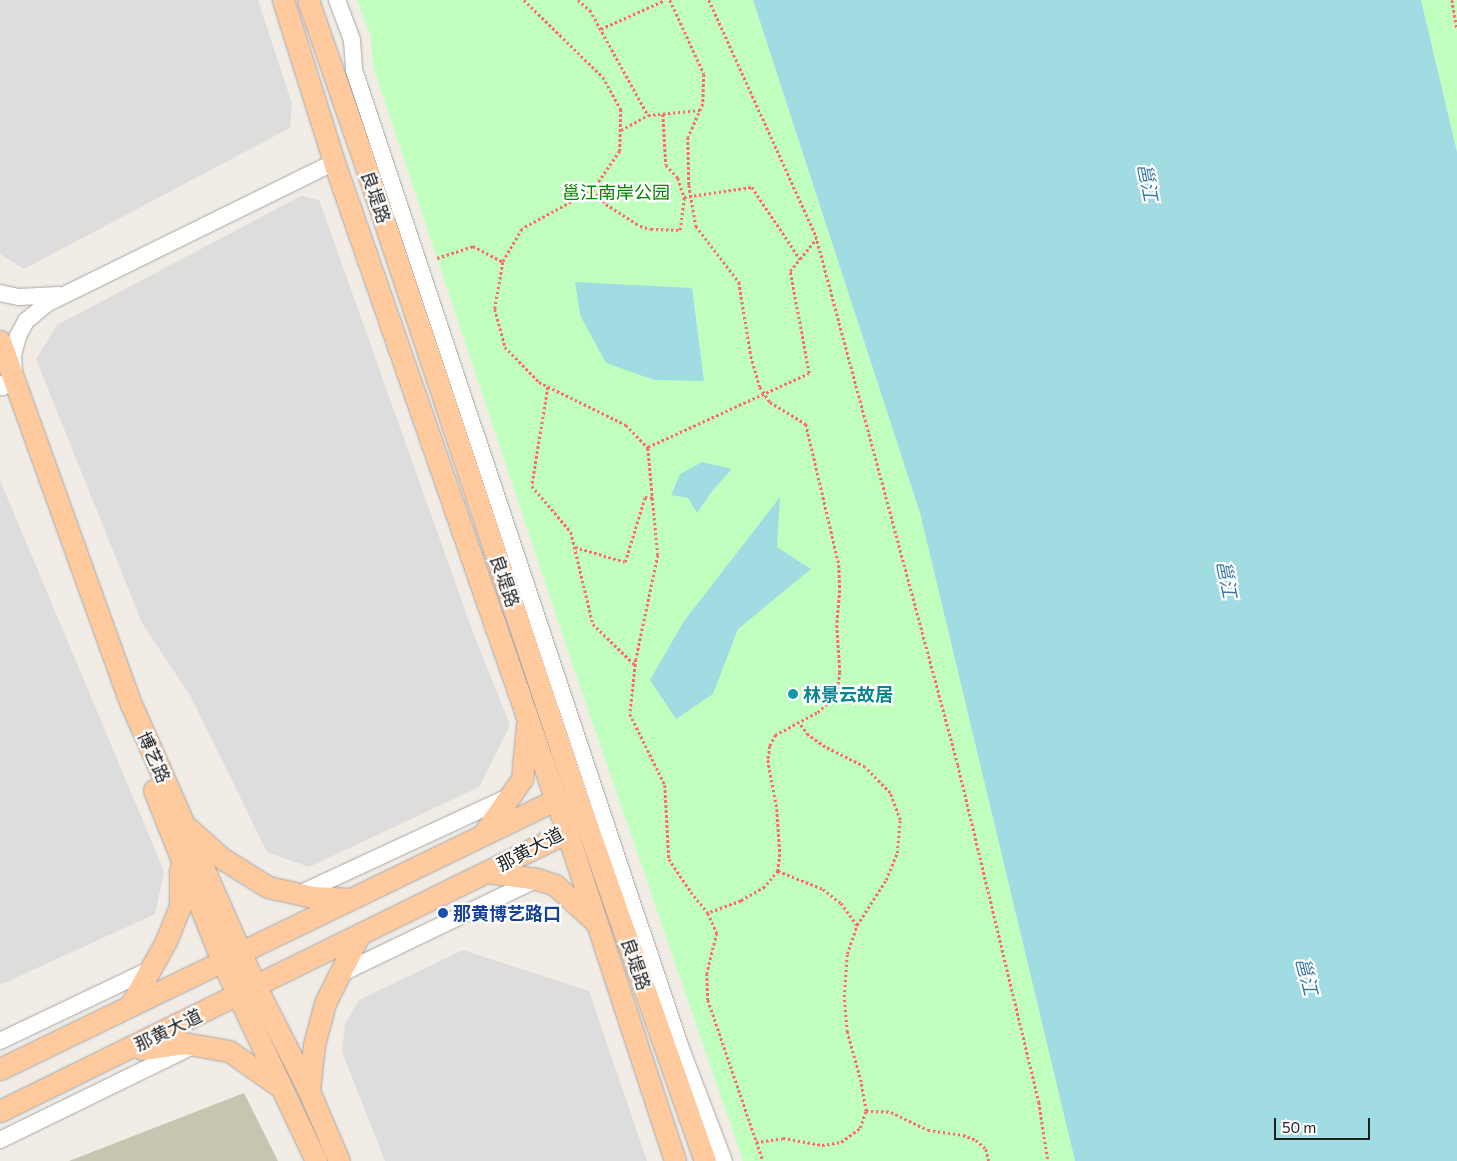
<!DOCTYPE html>
<html>
<head>
<meta charset="utf-8">
<style>
  body { margin:0 }
  #map { position:relative; width:1457px; height:1161px; overflow:hidden; background:#f1ece5; font-family:Commissioner,"Noto Sans SC",sans-serif }
  div>[style] { position:absolute }
  [style*='--x'] { left:calc(var(--x)*1px); top:calc(var(--y)*1px); width:calc(var(--w)*1px); rotate:calc(var(--a)*1deg) }
  .residential>* { inset:0; background:#dedddd }
  .construction>* { inset:0; background:#c7c5b0 }
  .park>* { inset:0; background:#c1ffbf }
  .water>* { inset:0; background:#a2dce3 }
  .path>* { height:2.5px; margin-top:-1.25px; transform-origin:0; background:repeating-linear-gradient(90deg,#ff696a 0 2.5px,transparent 0 5px) }
  .roads { filter:drop-shadow(0 0 1px #a7a7a7) drop-shadow(0 0 1px #a7a7a7) }
  .minor>* { height:16px; margin:-8px; padding:0 8px; transform-origin:8px; border-radius:8px; background:#fff }
  .major>* { height:21px; margin:-10.5px; padding:0 10.5px; transform-origin:10.5px; border-radius:10.5px; background:#ffca9d }
  .dots>* { width:14px; height:14px; translate:-50% -50%; box-sizing:border-box; border:2px solid #fff; border-radius:50% }
  span { translate:-50% -50%; white-space:nowrap; text-align:center; line-height:1.15; -webkit-text-stroke:4.5px #fff; paint-order:stroke }
  .park-label { font-size:18px; color:#058601 }
  .street-label { font-size:18px; color:#202020 }
  .culture-label { font-size:18px; color:#0d838f; font-weight:700 }
  .left { translate:0 -50%; text-align:left }
  .transit-label { font-size:18px; color:#164399; font-weight:700 }
  .water-label { font-size:19px; color:#3a79a1; font-style:italic }
  .scale { position:absolute; left:1274px; top:1118px; width:96px; height:22px; box-sizing:border-box; border:2px solid #202020; border-top:0; padding-left:6px; font-size:15px; line-height:18px; white-space:nowrap; color:#202020; -webkit-text-stroke:4px #fff; paint-order:stroke }
</style>
</head>
<body>
<div id="map">
  <div class="residential">
    <div style="clip-path:polygon(0 0,258px 0,292px 104px,290px 128px,24px 269px,0 254px)"></div>
    <div style="clip-path:polygon(301px 196px,319px 200px,474px 635px,510px 725px,479px 787px,309px 867px,267px 852px,191px 697px,142px 623px,36px 359px,57px 325px)"></div>
    <div style="clip-path:polygon(0 480px,164px 871px,155px 914px,0 985px)"></div>
    <div style="clip-path:polygon(463px 950px,589px 991px,647px 1161px,385px 1161px,342px 1052px,345px 1024px,359px 1000px)"></div>
  </div>
  <div class="construction">
    <div style="clip-path:polygon(244px 1093px,278px 1161px,69px 1161px)"></div>
  </div>
  <div class="park">
    <div style="clip-path:polygon(357px 0,753px 0,920px 513px,1075px 1161px,743px 1161px,571px 660px,373px 66px,371px 37px)"></div>
    <div style="clip-path:polygon(1421px 0,1457px 0,1457px 152px)"></div>
  </div>
  <div class="water">
    <div style="clip-path:polygon(753px 0,1421px 0,1457px 152px,1457px 1161px,1075px 1161px,920px 513px)"></div>
    <div style="clip-path:polygon(575px 282px,692px 288px,704px 381px,654px 380px,606px 363px,580px 315px)"></div>
    <div style="clip-path:polygon(702px 462px,732px 469px,713px 490px,697px 513px,688px 498px,671px 495px,680px 474px)"></div>
    <div style="clip-path:polygon(780px 497px,777px 547px,811px 569px,738px 629px,713px 694px,676px 719px,650px 680px,684px 621px)"></div>
  </div>
  <div class="path">
    <div style="--x:524;--y:0;--w:110;--a:44.3"></div>
    <div style="--x:603;--y:77;--w:37;--a:61"></div>
    <div style="--x:621;--y:109;--w:42;--a:91.4"></div>
    <div style="--x:620;--y:151;--w:47;--a:124.7"></div>
    <div style="--x:593;--y:190;--w:81;--a:151.2"></div>
    <div style="--x:522;--y:229;--w:38;--a:120"></div>
    <div style="--x:503;--y:262;--w:48;--a:99.7"></div>
    <div style="--x:495;--y:309;--w:39;--a:75"></div>
    <div style="--x:505;--y:347;--w:49;--a:45.8"></div>
    <div style="--x:539;--y:382;--w:97;--a:26.3"></div>
    <div style="--x:626;--y:425;--w:32;--a:46"></div>
    <div style="--x:648;--y:448;--w:107;--a:84.7"></div>
    <div style="--x:658;--y:555;--w:106;--a:101.9"></div>
    <div style="--x:636;--y:659;--w:55;--a:96.2"></div>
    <div style="--x:630;--y:714;--w:79;--a:63.8"></div>
    <div style="--x:665;--y:785;--w:74;--a:86.9"></div>
    <div style="--x:669;--y:859;--w:40;--a:56"></div>
    <div style="--x:691;--y:892;--w:27;--a:51"></div>
    <div style="--x:708;--y:913;--w:22;--a:66"></div>
    <div style="--x:717;--y:933;--w:41;--a:104"></div>
    <div style="--x:707;--y:973;--w:27;--a:88"></div>
    <div style="--x:708;--y:1000;--w:170;--a:71.1"></div>
    <div style="--x:578;--y:0;--w:16;--a:40"></div>
    <div style="--x:590;--y:10;--w:120;--a:61.1"></div>
    <div style="--x:648;--y:115;--w:52;--a:-5.5"></div>
    <div style="--x:670;--y:0;--w:81;--a:65.3"></div>
    <div style="--x:704;--y:74;--w:30;--a:92"></div>
    <div style="--x:703;--y:104;--w:36;--a:114"></div>
    <div style="--x:688;--y:137;--w:48;--a:88.8"></div>
    <div style="--x:689;--y:185;--w:42;--a:80.3"></div>
    <div style="--x:696;--y:226;--w:71;--a:52.5"></div>
    <div style="--x:739;--y:282;--w:75;--a:80.8"></div>
    <div style="--x:751;--y:356;--w:32;--a:74"></div>
    <div style="--x:760;--y:387;--w:18;--a:56"></div>
    <div style="--x:770;--y:402;--w:42;--a:31.4"></div>
    <div style="--x:806;--y:424;--w:145;--a:76.8"></div>
    <div style="--x:839;--y:565;--w:25;--a:88"></div>
    <div style="--x:840;--y:590;--w:35;--a:95"></div>
    <div style="--x:837;--y:625;--w:47;--a:86.3"></div>
    <div style="--x:840;--y:672;--w:15;--a:98"></div>
    <div style="--x:838;--y:687;--w:16;--a:117"></div>
    <div style="--x:831;--y:701;--w:18;--a:139"></div>
    <div style="--x:817;--y:713;--w:47;--a:151.8"></div>
    <div style="--x:776;--y:735;--w:13;--a:119"></div>
    <div style="--x:770;--y:746;--w:14;--a:98"></div>
    <div style="--x:768;--y:760;--w:50;--a:79.6"></div>
    <div style="--x:777;--y:809;--w:45;--a:86.2"></div>
    <div style="--x:780;--y:854;--w:17;--a:97"></div>
    <div style="--x:778;--y:871;--w:21;--a:129"></div>
    <div style="--x:765;--y:887;--w:28;--a:150"></div>
    <div style="--x:741;--y:901;--w:35;--a:160"></div>
    <div style="--x:709;--y:0;--w:259;--a:65.6"></div>
    <div style="--x:816;--y:236;--w:548;--a:74.97"></div>
    <div style="--x:958;--y:765;--w:347;--a:76.5"></div>
    <div style="--x:1039;--y:1102;--w:60;--a:81.3"></div>
    <div style="--x:1452;--y:0;--w:29;--a:80"></div>
    <div style="--x:601;--y:29;--w:70;--a:-24.4"></div>
    <div style="--x:663;--y:114;--w:51;--a:86.6"></div>
    <div style="--x:666;--y:165;--w:18;--a:47"></div>
    <div style="--x:678;--y:178;--w:20;--a:72"></div>
    <div style="--x:684;--y:197;--w:69;--a:-8.4"></div>
    <div style="--x:752;--y:187;--w:87;--a:56.3"></div>
    <div style="--x:800;--y:259;--w:26;--a:-51"></div>
    <div style="--x:621;--y:130;--w:31;--a:-29"></div>
    <div style="--x:593;--y:190;--w:19;--a:47"></div>
    <div style="--x:606;--y:204;--w:40;--a:32.9"></div>
    <div style="--x:640;--y:226;--w:11;--a:15"></div>
    <div style="--x:651;--y:229;--w:29;--a:2"></div>
    <div style="--x:680;--y:230;--w:33;--a:-83"></div>
    <div style="--x:437;--y:258;--w:38;--a:-18"></div>
    <div style="--x:473;--y:246;--w:34;--a:28"></div>
    <div style="--x:548;--y:387;--w:100;--a:99.2"></div>
    <div style="--x:532;--y:486;--w:60;--a:49.7"></div>
    <div style="--x:571;--y:532;--w:95;--a:76.6"></div>
    <div style="--x:593;--y:624;--w:59;--a:44.3"></div>
    <div style="--x:648;--y:447;--w:177;--a:-24.7"></div>
    <div style="--x:809;--y:373;--w:104;--a:-100.6"></div>
    <div style="--x:790;--y:271;--w:16;--a:-50"></div>
    <div style="--x:575;--y:547;--w:52;--a:16.7"></div>
    <div style="--x:625;--y:562;--w:68;--a:-72.9"></div>
    <div style="--x:645;--y:497;--w:8;--a:7"></div>
    <div style="--x:778;--y:871;--w:48;--a:21.8"></div>
    <div style="--x:823;--y:889;--w:23;--a:38"></div>
    <div style="--x:841;--y:903;--w:27;--a:54"></div>
    <div style="--x:866;--y:1111;--w:25;--a:2"></div>
    <div style="--x:891;--y:1112;--w:41;--a:25.9"></div>
    <div style="--x:928;--y:1130;--w:35;--a:8"></div>
    <div style="--x:963;--y:1135;--w:14;--a:21"></div>
    <div style="--x:976;--y:1140;--w:13;--a:42"></div>
    <div style="--x:986;--y:1149;--w:12;--a:76"></div>
    <div style="--x:756;--y:1142;--w:27;--a:-8"></div>
    <div style="--x:783;--y:1138;--w:40;--a:10"></div>
    <div style="--x:822;--y:1145;--w:19;--a:-9"></div>
    <div style="--x:841;--y:1142;--w:24;--a:-36"></div>
    <div style="--x:860;--y:1128;--w:18;--a:-71"></div>
    <div style="--x:866;--y:1111;--w:29;--a:-100"></div>
    <div style="--x:861;--y:1082;--w:52;--a:-105.6"></div>
    <div style="--x:847;--y:1032;--w:35;--a:-95"></div>
    <div style="--x:844;--y:997;--w:43;--a:-86"></div>
    <div style="--x:847;--y:954;--w:31;--a:-71"></div>
    <div style="--x:857;--y:925;--w:54;--a:-57.2"></div>
    <div style="--x:886;--y:880;--w:29;--a:-68"></div>
    <div style="--x:897;--y:853;--w:33;--a:-85"></div>
    <div style="--x:900;--y:820;--w:29;--a:-110"></div>
    <div style="--x:890;--y:793;--w:36;--a:-134"></div>
    <div style="--x:865;--y:767;--w:45;--a:-153.4"></div>
    <div style="--x:825;--y:747;--w:21;--a:-145"></div>
    <div style="--x:808;--y:735;--w:14;--a:-126"></div>
  </div>
  <div class="roads">
    <div class="minor">
      <div style="--x:337;--y:0;--w:43;--a:69.4"></div>
      <div style="--x:352;--y:40;--w:30;--a:86"></div>
      <div style="--x:354;--y:70;--w:1029;--a:71.53"></div>
      <div style="--x:680;--y:1046;--w:123;--a:69.1"></div>
      <div style="--x:0;--y:293;--w:19;--a:12"></div>
      <div style="--x:19;--y:297;--w:40;--a:-2.9"></div>
      <div style="--x:14;--y:371;--w:16;--a:-94"></div>
      <div style="--x:13;--y:355;--w:20;--a:-75"></div>
      <div style="--x:18;--y:336;--w:17;--a:-62"></div>
      <div style="--x:26;--y:321;--w:26;--a:-40"></div>
      <div style="--x:46;--y:304;--w:321;--a:-26.2"></div>
      <div style="--x:0;--y:384;--w:4;--a:56"></div>
      <div style="--x:299;--y:894;--w:233;--a:-24.9"></div>
      <div style="--x:340;--y:974;--w:219;--a:-25.7"></div>
      <div style="--x:0;--y:1041;--w:167;--a:-25.5"></div>
      <div style="--x:0;--y:1140;--w:215;--a:-26"></div>
    </div>
    <div class="major">
      <div style="--x:283;--y:0;--w:170;--a:72.5"></div>
      <div style="--x:334;--y:162;--w:709;--a:70.82"></div>
      <div style="--x:567;--y:832;--w:346;--a:71.8"></div>
      <div style="--x:308;--y:0;--w:161;--a:70.8"></div>
      <div style="--x:361;--y:152;--w:693;--a:71.49"></div>
      <div style="--x:581;--y:809;--w:373;--a:70.6"></div>
      <div style="--x:0;--y:341;--w:386;--a:70.2"></div>
      <div style="--x:131;--y:704;--w:309;--a:66.2"></div>
      <div style="--x:256;--y:987;--w:117;--a:63"></div>
      <div style="--x:309;--y:1091;--w:76;--a:66.8"></div>
      <div style="--x:154;--y:790;--w:184;--a:68.3"></div>
      <div style="--x:222;--y:961;--w:221;--a:64.8"></div>
      <div style="--x:189;--y:829;--w:45;--a:41.4"></div>
      <div style="--x:223;--y:859;--w:53;--a:31.9"></div>
      <div style="--x:268;--y:887;--w:46;--a:12.5"></div>
      <div style="--x:313;--y:897;--w:35;--a:3"></div>
      <div style="--x:484;--y:833;--w:66;--a:-54.9"></div>
      <div style="--x:522;--y:779;--w:53;--a:-84.6"></div>
      <div style="--x:487;--y:872;--w:50;--a:8"></div>
      <div style="--x:537;--y:879;--w:19;--a:18"></div>
      <div style="--x:555;--y:885;--w:55;--a:42.1"></div>
      <div style="--x:130;--y:1006;--w:74;--a:-61"></div>
      <div style="--x:166;--y:941;--w:38;--a:-68"></div>
      <div style="--x:180;--y:906;--w:36;--a:-90"></div>
      <div style="--x:142;--y:1049;--w:42;--a:-8.1"></div>
      <div style="--x:184;--y:1043;--w:46;--a:10.1"></div>
      <div style="--x:229;--y:1051;--w:61;--a:35"></div>
      <div style="--x:0;--y:1069;--w:617;--a:-25.86"></div>
      <div style="--x:555;--y:800;--w:15;--a:20"></div>
      <div style="--x:309;--y:1091;--w:46;--a:-83.8"></div>
      <div style="--x:314;--y:1045;--w:43;--a:-75.3"></div>
      <div style="--x:325;--y:1003;--w:76;--a:-63.4"></div>
      <div style="--x:0;--y:1111;--w:632;--a:-26.2"></div>
      <div style="--x:567;--y:832;--w:14;--a:-60"></div>
    </div>
  </div>
  <div class="dots">
    <div style="left:793px;top:694px;background:#0f9aa8"></div>
    <div style="left:443px;top:913px;background:#1a4fb4"></div>
  </div>
  <div class="park-label">
    <span style="left:616px;top:192px">邕江南岸公园</span>
  </div>
  <div class="street-label">
    <span style="left:376px;top:197px;rotate:71deg">良堤路</span>
    <span style="left:505px;top:581px;rotate:71deg">良堤路</span>
    <span style="left:154px;top:757px;rotate:66deg">博艺路</span>
    <span style="left:530px;top:849px;rotate:-28deg">那黄大道</span>
    <span style="left:636px;top:964px;rotate:71deg">良堤路</span>
    <span style="left:168px;top:1030px;rotate:-26deg">那黄大道</span>
  </div>
  <div class="culture-label">
    <span class="left" style="left:803px;top:694px">林景云故居</span>
  </div>
  <div class="transit-label">
    <span class="left" style="left:453px;top:913px">那黄博艺路口</span>
  </div>
  <div class="water-label">
    <span style="left:1148px;top:182px;rotate:79deg">邕江</span>
    <span style="left:1227px;top:579px;rotate:79deg">邕江</span>
    <span style="left:1307px;top:976px;rotate:76deg">邕江</span>
  </div>
  <div class="scale">50 m</div>
</div>
</body>
</html>
